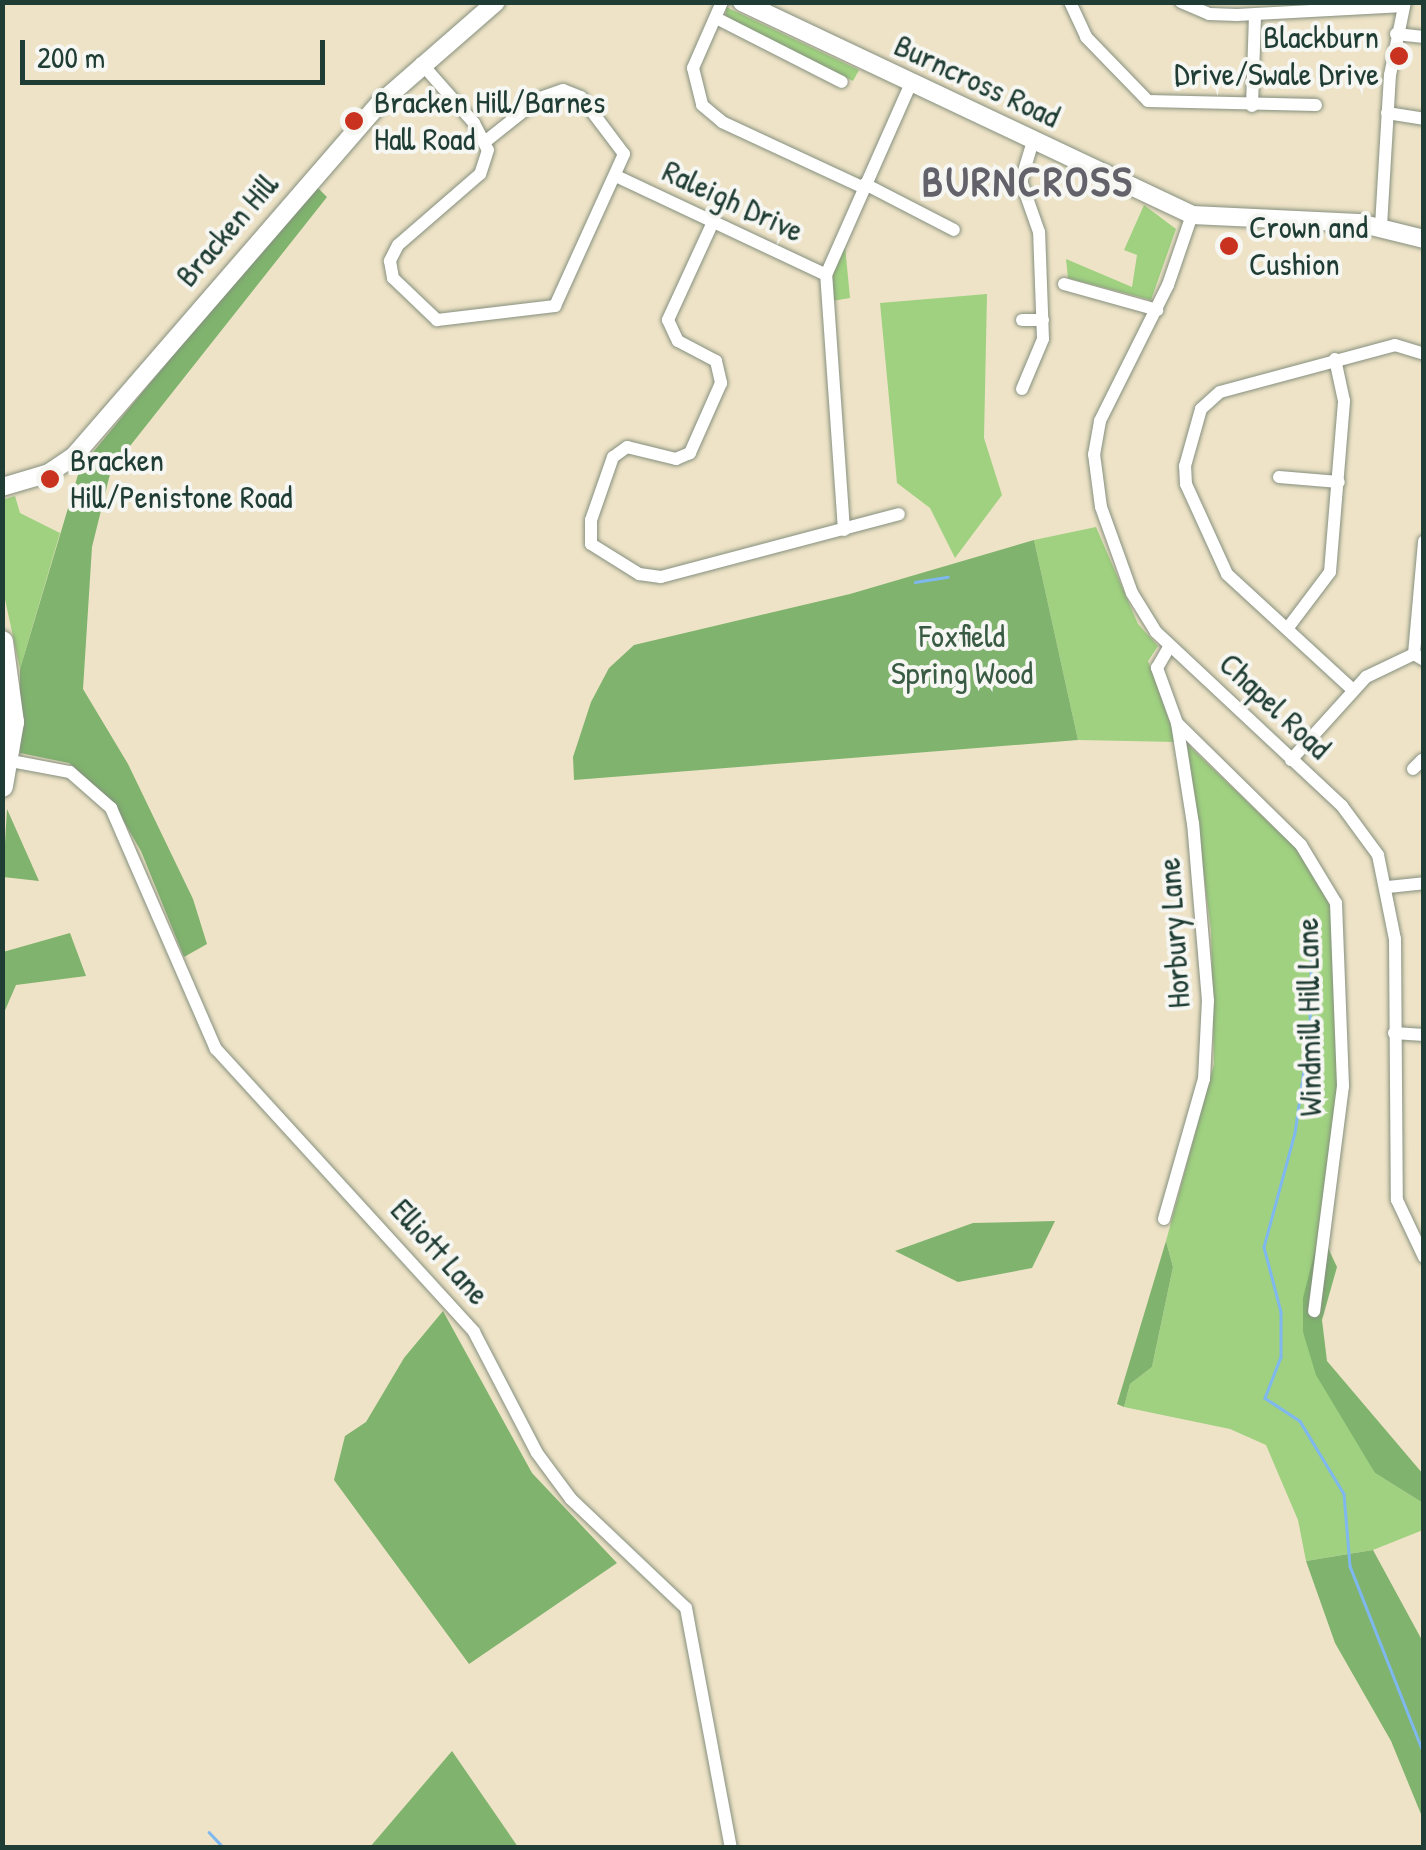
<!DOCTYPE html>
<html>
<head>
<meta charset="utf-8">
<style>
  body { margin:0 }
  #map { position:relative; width:1426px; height:1850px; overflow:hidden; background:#eee3c7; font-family:"Patrick Hand",sans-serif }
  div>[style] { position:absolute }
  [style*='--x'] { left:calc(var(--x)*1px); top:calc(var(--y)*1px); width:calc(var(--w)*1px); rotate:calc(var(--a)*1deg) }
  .green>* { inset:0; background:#9fd180 }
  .forest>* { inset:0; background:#7fb36e }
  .stream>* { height:2.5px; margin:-1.25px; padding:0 1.25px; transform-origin:1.25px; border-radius:1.25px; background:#7fb7ef }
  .roads { filter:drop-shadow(0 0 2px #86907e) drop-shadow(0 0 2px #86907e) }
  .street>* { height:12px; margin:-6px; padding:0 6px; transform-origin:6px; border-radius:6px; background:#fff }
  .secondary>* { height:18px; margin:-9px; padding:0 9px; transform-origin:9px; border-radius:9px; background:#fff }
  .highway>* { height:22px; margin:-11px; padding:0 11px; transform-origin:11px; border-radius:11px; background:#fff }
  .dots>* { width:28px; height:28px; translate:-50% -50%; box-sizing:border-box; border:5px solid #f6f6f2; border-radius:50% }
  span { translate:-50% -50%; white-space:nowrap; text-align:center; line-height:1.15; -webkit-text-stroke:8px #f6f6f2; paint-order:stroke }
  .poi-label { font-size:32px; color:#1f3d34 }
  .right { translate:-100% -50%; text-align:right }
  .left { translate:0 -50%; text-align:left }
  .street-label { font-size:32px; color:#1f3d34 }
  .park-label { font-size:32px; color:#395b43 }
  .district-label { font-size:42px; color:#63616a; font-weight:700; letter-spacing:2.5px }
  .frame { position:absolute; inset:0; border:5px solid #1f3d34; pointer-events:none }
  .scale { position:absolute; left:20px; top:40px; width:305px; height:45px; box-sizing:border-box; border:5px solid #1f3d34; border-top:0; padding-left:12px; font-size:30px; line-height:35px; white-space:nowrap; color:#1f3d34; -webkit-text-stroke:8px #f6f6f2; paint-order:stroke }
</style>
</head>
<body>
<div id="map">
  <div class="green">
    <div style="clip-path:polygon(726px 7px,859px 70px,853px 81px,726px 18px)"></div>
    <div style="clip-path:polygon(1144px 205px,1176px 229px,1151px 300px,1068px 278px,1066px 259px,1132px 287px,1137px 255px,1124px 250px)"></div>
    <div style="clip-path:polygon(845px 246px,850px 298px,832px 301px,830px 278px)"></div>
    <div style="clip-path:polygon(987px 294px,984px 438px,1002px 495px,955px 558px,930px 508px,897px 483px,880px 303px)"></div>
    <div style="clip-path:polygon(15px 496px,20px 513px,60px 533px,20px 669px,3px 590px,2px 500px)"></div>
    <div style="clip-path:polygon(1096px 527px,1138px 624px,1158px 646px,1148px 661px,1177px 742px,1078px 740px,1034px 540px)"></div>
    <div style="clip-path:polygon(1187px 744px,1307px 859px,1333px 911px,1338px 1085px,1327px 1203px,1303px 1332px,1375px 1473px,1423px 1503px,1423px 1530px,1373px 1550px,1306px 1561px,1298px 1520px,1266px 1445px,1230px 1429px,1124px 1407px,1130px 1384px,1152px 1367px,1173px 1267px,1166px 1241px,1214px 1064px,1211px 930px)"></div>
  </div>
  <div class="forest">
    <div style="clip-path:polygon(314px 184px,327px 197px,111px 470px,92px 547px,83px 689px,128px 764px,193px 899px,207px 944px,184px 957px,141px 851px,113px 803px,69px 763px,20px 753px,20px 669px,80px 468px)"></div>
    <div style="clip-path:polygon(1034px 540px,1078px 740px,574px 780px,573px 757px,591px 702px,609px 668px,634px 645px,850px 594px)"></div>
    <div style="clip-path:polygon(7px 809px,39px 881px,3px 877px)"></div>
    <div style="clip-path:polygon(70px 933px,86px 976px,16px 985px,3px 1015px,3px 952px)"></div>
    <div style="clip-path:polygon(1055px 1221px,1032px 1268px,958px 1282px,895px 1251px,973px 1223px)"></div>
    <div style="clip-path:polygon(1320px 1231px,1337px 1267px,1322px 1320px,1327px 1361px,1423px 1474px,1423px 1503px,1375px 1473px,1316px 1375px,1303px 1332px,1303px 1298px)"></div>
    <div style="clip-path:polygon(1166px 1241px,1173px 1267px,1152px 1367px,1130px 1384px,1124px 1407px,1117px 1404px)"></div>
    <div style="clip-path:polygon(443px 1311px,532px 1473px,617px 1563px,469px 1664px,334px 1480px,345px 1436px,366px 1422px,404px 1358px)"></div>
    <div style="clip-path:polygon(1373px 1550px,1423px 1642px,1423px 1819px,1391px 1741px,1335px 1643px,1306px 1561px)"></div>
    <div style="clip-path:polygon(452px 1751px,518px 1847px,370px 1847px)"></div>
  </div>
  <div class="stream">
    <div style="--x:915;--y:582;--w:33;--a:-9"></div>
    <div style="--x:1312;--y:934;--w:94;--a:91.2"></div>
    <div style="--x:1310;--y:1028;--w:106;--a:98.1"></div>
    <div style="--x:1295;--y:1133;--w:118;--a:105.2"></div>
    <div style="--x:1264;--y:1247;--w:67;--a:75.3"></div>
    <div style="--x:1281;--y:1312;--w:45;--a:90"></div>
    <div style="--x:1281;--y:1357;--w:44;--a:111.3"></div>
    <div style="--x:1265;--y:1398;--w:42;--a:33.3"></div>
    <div style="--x:1300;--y:1421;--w:85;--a:58.9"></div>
    <div style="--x:1344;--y:1494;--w:72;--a:85.2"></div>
    <div style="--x:1350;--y:1566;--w:202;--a:68.5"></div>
    <div style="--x:209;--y:1832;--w:22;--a:47"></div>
  </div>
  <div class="roads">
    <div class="street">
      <div style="--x:722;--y:2;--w:72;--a:113.7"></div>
      <div style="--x:693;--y:68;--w:38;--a:76"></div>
      <div style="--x:702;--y:105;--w:26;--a:40"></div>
      <div style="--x:722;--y:122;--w:157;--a:24.9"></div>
      <div style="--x:1070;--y:2;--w:38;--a:65"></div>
      <div style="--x:1086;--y:37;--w:89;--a:45.9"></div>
      <div style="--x:1148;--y:101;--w:168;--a:1.4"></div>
      <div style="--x:1181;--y:2;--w:30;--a:23"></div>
      <div style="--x:1209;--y:14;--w:28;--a:2"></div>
      <div style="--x:1237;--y:15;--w:167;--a:-3.1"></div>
      <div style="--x:716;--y:18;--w:141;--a:26.9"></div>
      <div style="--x:1396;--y:34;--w:28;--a:6"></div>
      <div style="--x:421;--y:63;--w:80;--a:48.5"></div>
      <div style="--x:474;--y:123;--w:30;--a:63"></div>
      <div style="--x:488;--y:150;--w:25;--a:108"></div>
      <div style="--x:480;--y:174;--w:108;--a:139.1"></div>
      <div style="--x:398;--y:245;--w:18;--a:117"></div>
      <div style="--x:390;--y:261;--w:17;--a:80"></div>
      <div style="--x:393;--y:278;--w:61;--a:43.7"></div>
      <div style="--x:437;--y:320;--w:119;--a:-6.8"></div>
      <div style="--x:555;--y:306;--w:167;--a:-65.6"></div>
      <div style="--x:624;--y:154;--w:71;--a:-127"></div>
      <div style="--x:581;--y:97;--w:19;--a:-159"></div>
      <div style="--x:563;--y:90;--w:24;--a:161"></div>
      <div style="--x:540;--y:98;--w:69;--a:141.5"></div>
      <div style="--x:1252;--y:106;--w:92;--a:-88.1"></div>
      <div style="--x:1387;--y:113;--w:37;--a:9"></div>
      <div style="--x:616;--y:176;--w:232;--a:25.2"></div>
      <div style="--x:865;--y:184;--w:100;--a:27.3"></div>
      <div style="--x:1192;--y:215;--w:74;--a:108.9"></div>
      <div style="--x:1168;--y:285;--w:152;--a:116.6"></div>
      <div style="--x:1100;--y:421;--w:34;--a:100"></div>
      <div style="--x:1094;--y:454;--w:53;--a:82.5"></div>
      <div style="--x:1101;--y:507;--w:91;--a:70.2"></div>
      <div style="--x:1132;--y:593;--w:46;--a:58.4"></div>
      <div style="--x:1156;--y:632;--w:255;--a:43.1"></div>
      <div style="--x:1342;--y:806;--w:61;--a:53.7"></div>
      <div style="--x:1378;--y:855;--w:86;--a:78.6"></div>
      <div style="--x:1395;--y:939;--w:261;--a:89.6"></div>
      <div style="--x:1397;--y:1200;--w:63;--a:64.7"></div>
      <div style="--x:713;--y:222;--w:108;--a:114.7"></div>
      <div style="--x:668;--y:320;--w:23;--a:65"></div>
      <div style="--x:678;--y:341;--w:43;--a:27.8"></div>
      <div style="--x:716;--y:361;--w:23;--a:77"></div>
      <div style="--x:721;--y:383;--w:77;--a:113.9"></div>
      <div style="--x:690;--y:453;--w:15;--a:157"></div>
      <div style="--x:676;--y:459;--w:50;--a:-166.2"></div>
      <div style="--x:627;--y:447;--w:17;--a:144"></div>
      <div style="--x:613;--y:457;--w:67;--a:109.2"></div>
      <div style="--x:591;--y:520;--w:24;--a:90"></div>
      <div style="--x:591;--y:544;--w:57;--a:32"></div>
      <div style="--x:639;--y:574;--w:22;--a:8"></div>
      <div style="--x:661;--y:577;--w:246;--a:-14.8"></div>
      <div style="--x:1381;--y:226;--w:151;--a:-86.6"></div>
      <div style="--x:1390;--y:75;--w:75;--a:-78.4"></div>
      <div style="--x:1064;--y:284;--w:97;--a:15.6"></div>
      <div style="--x:1022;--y:320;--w:21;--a:0"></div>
      <div style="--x:1022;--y:389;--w:54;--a:-67.2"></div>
      <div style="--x:1043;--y:339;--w:107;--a:-92.1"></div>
      <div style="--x:1039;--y:232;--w:54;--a:-109.4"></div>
      <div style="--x:1021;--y:181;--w:42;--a:-73.3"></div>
      <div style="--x:1279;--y:477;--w:60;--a:4.8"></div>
      <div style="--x:844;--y:530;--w:256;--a:-94"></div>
      <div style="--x:826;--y:275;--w:210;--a:-66.1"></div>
      <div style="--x:1287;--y:629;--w:71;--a:-53"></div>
      <div style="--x:1330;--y:572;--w:172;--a:-85.3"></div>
      <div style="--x:1344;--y:401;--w:43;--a:-102.1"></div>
      <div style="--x:1414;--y:654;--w:113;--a:-84.9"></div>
      <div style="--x:1353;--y:690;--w:171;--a:-137.4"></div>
      <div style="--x:1227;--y:574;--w:99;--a:-114.5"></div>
      <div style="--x:1186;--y:484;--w:18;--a:-93"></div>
      <div style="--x:1185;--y:466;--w:59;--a:-74.3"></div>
      <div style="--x:1201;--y:409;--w:25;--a:-42"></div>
      <div style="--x:1220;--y:392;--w:181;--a:-15"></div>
      <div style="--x:1395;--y:345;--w:30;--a:17"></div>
      <div style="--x:1177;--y:723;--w:174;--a:44.5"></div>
      <div style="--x:1301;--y:845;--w:68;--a:58.9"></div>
      <div style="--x:1336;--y:903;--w:183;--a:87.8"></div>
      <div style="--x:1343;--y:1086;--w:227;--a:97.3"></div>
      <div style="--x:1291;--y:760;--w:112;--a:-47.9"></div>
      <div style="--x:1366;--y:677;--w:53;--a:-25.6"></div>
      <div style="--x:1414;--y:654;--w:12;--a:31"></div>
      <div style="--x:11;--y:761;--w:60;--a:10.6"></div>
      <div style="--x:70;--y:772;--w:55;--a:41.3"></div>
      <div style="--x:111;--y:808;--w:263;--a:66.5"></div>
      <div style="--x:216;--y:1049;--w:383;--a:47.6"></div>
      <div style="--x:474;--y:1332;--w:136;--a:62.5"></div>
      <div style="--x:537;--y:1453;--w:57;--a:53.5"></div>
      <div style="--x:571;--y:1499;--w:158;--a:43.5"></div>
      <div style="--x:686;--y:1608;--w:244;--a:79.4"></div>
      <div style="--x:1413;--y:769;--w:13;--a:-45"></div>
      <div style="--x:1388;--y:887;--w:36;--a:-6"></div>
      <div style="--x:1394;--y:1033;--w:30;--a:4"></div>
      <div style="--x:1164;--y:1219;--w:146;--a:-74.1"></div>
      <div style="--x:1204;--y:1079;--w:78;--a:-87.1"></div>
      <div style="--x:1208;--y:1001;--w:178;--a:-94.8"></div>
      <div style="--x:1193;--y:824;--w:102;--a:-99"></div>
      <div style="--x:1177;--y:723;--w:59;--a:-110"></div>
      <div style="--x:1157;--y:668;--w:24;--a:-60"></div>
    </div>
    <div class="secondary">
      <div style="--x:742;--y:2;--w:498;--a:25.3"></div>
      <div style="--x:1192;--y:215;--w:167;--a:2.7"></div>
      <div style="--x:1359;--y:223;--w:67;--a:13.8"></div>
      <div style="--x:2;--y:487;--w:49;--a:-16.6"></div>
      <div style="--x:49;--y:473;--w:30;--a:-34"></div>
      <div style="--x:74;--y:456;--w:466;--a:-49.1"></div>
      <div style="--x:379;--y:104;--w:155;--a:-41.1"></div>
    </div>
    <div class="highway">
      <div style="--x:2;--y:642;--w:81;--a:82.2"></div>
      <div style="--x:13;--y:722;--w:65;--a:99.8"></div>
    </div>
  </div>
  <div class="dots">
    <div style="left:1399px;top:56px;background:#c8321e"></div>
    <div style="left:354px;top:121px;background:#c8321e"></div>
    <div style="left:1229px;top:246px;background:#c8321e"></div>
    <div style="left:50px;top:479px;background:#c8321e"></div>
  </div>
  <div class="poi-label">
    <span class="right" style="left:1379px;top:56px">Blackburn<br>Drive/Swale Drive</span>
    <span class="left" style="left:374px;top:121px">Bracken Hill/Barnes<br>Hall Road</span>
    <span class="left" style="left:1249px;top:246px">Crown and<br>Cushion</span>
    <span class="left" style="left:70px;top:479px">Bracken<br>Hill/Penistone Road</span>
  </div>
  <div class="street-label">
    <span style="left:977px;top:81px;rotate:25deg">Burncross Road</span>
    <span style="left:733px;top:201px;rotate:25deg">Raleigh Drive</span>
    <span style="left:227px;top:230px;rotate:-49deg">Bracken Hill</span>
    <span style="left:1275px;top:706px;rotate:43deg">Chapel Road</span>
    <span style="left:1174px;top:933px;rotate:-94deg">Horbury Lane</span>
    <span style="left:1309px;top:1017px;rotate:-91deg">Windmill Hill Lane</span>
    <span style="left:440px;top:1252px;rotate:48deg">Elliott Lane</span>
  </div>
  <div class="park-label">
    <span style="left:962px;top:655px">Foxfield<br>Spring Wood</span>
  </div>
  <div class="district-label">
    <span style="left:1028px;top:181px">BURNCROSS</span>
  </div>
  <div class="frame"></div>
  <div class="scale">200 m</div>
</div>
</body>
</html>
